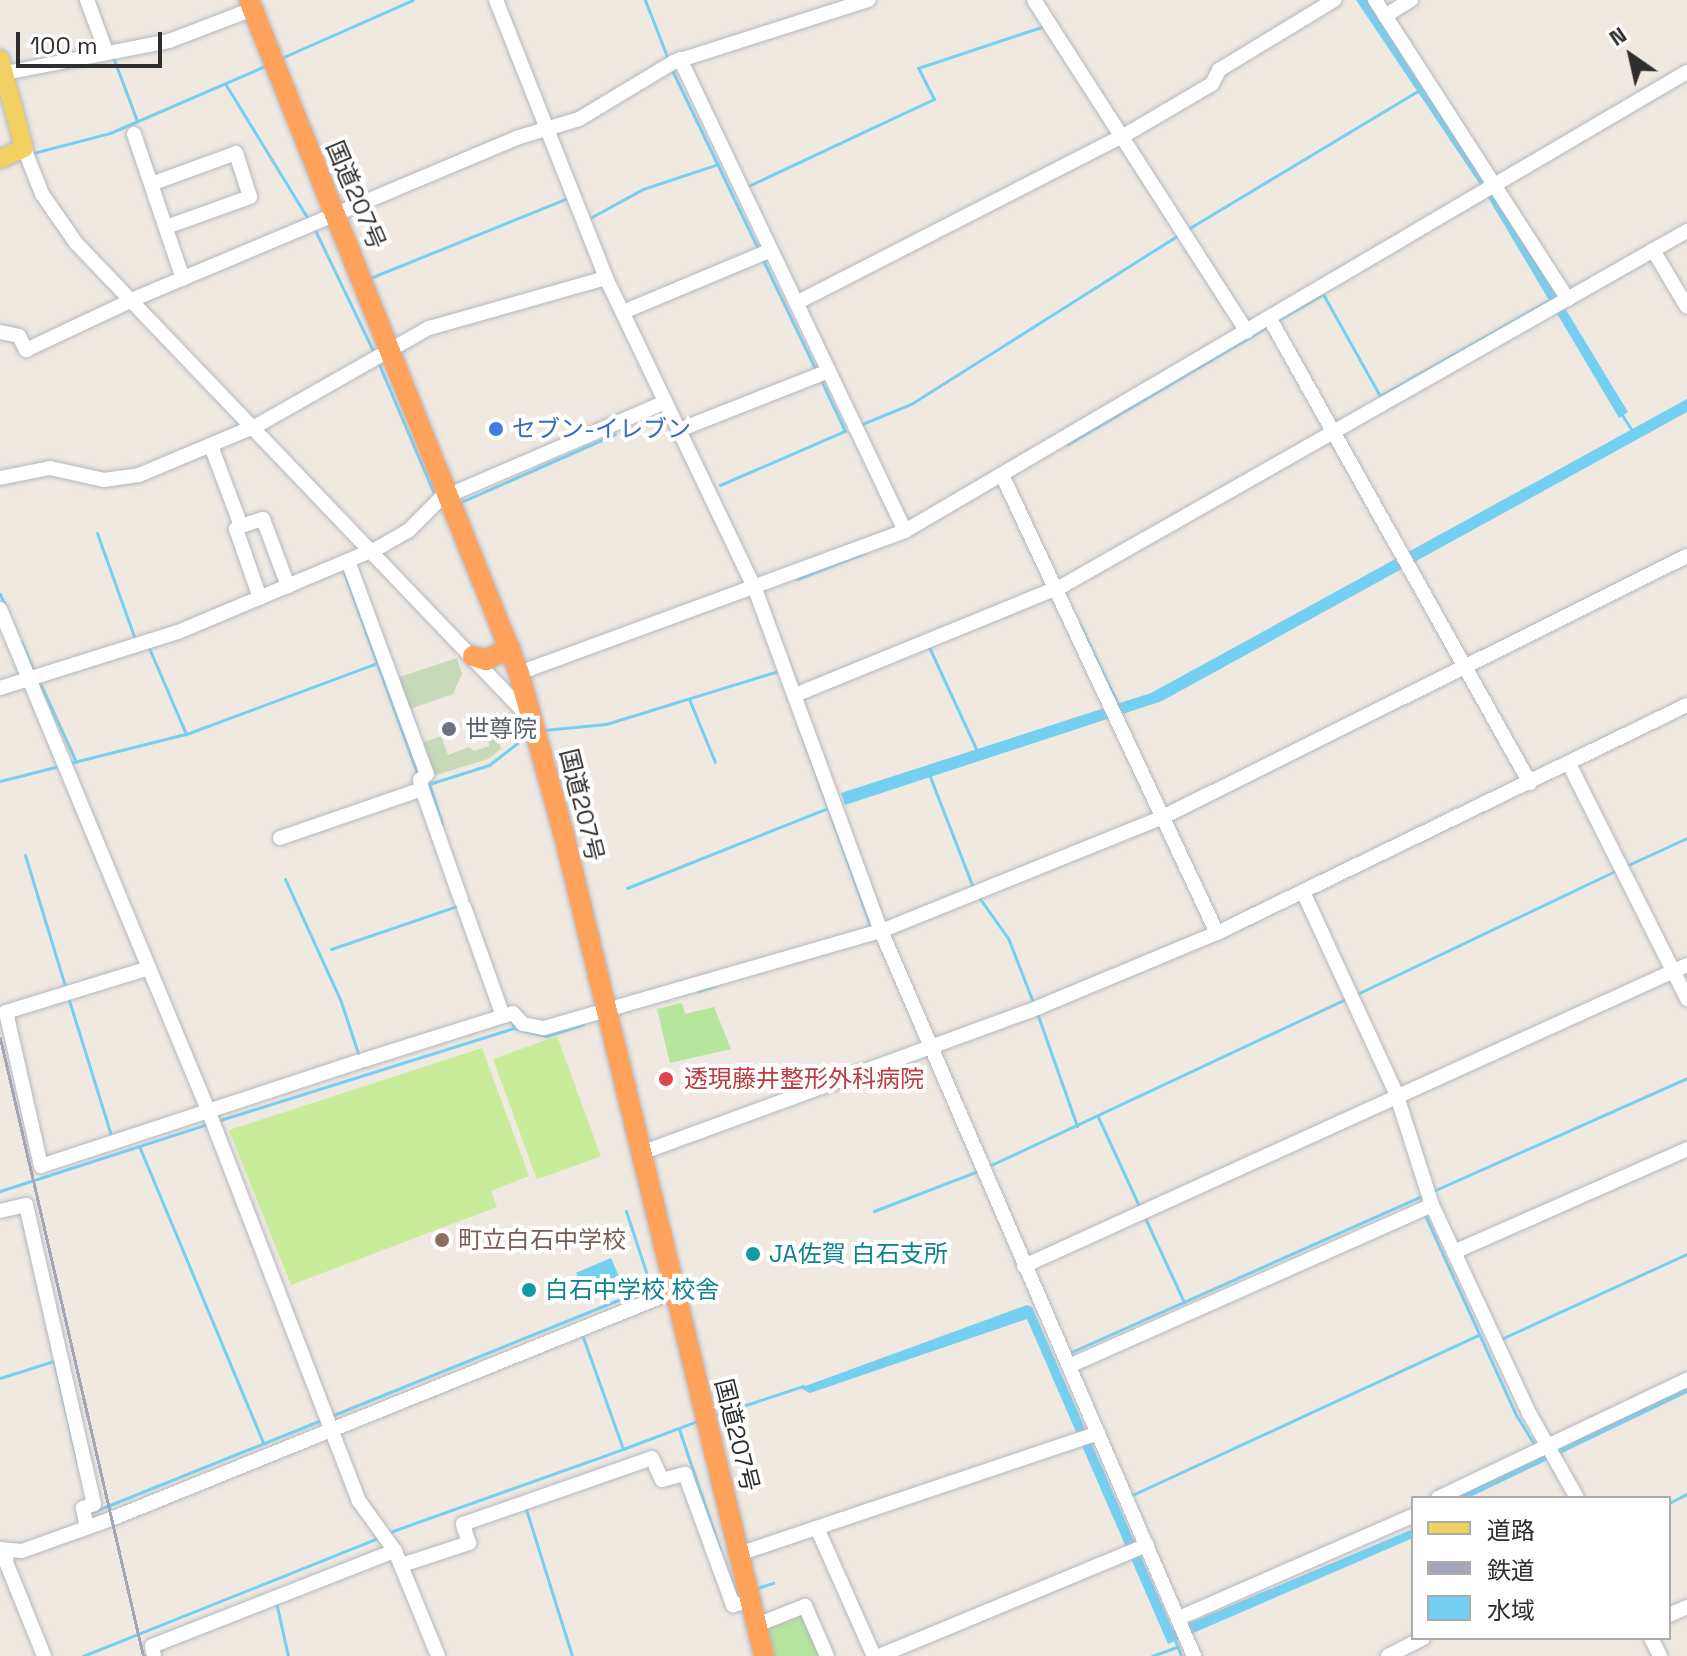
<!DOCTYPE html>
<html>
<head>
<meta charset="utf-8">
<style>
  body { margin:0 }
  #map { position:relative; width:1687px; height:1656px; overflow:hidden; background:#efe9e1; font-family:"Space Grotesk","Noto Sans JP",sans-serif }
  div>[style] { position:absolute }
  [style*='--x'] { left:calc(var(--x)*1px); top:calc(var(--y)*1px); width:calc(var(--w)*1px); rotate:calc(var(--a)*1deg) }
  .green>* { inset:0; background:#b6e59e }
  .cemetery>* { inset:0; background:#c8d9b8 }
  .pitch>* { inset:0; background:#c9ec9a; transform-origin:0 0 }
  .water>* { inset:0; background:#75cff0; transform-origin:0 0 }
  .stream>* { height:3px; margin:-1.5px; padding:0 1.5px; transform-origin:1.5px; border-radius:1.5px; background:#75cff0 }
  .roads { filter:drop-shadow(0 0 2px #b4b7c1) drop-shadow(0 0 2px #b4b7c1) }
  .minor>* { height:14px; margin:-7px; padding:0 7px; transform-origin:7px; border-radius:7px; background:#fff }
  .major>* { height:18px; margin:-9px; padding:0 9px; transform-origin:9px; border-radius:9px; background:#f2d163 }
  .highway>* { height:20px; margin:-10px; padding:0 10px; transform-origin:10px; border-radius:10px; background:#ffa35c }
  .rail>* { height:3px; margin:-1.5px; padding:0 1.5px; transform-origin:1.5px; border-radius:1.5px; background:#a3a6b8 }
  .dots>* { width:22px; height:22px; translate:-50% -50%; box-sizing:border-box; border:4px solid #fff; border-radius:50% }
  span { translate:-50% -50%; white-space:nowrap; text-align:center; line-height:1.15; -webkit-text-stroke:8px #fff; paint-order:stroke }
  .street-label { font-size:24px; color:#2e2e2e }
  .shop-label { font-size:24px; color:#366cbe }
  .left { translate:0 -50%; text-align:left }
  .worship-label { font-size:24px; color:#5b616d }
  .health-label { font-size:24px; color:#be3a42 }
  .education-label { font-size:24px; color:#785e54 }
  .culture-label { font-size:24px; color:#0d838f }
  .legend { position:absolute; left:1411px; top:1496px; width:260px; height:144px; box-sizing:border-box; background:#fff; border:2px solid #ababab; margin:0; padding:10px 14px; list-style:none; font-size:24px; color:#2e2e2e }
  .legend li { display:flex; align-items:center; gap:16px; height:40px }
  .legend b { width:40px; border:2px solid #ababab }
  .north { position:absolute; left:1591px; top:16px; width:80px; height:80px; -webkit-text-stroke:6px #fff; paint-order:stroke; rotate:326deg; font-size:22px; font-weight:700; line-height:32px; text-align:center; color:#2e2e2e }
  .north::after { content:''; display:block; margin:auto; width:28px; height:36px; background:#2e2e2e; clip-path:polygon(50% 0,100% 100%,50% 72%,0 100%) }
  .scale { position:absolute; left:16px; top:32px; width:146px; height:36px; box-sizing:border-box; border:4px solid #2e2e2e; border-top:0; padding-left:10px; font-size:24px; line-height:28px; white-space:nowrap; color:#2e2e2e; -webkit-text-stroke:6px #fff; paint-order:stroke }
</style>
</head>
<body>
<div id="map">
  <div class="green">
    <div style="clip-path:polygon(682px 1003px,685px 1014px,714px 1007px,731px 1049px,670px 1063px,657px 1009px)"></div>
    <div style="clip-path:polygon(803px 1613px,823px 1656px,771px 1656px,764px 1628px)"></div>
  </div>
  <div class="cemetery">
    <div style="clip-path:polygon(457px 658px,462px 674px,453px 694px,407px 710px,396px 678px)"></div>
    <div style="clip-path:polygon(496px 732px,501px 749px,488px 759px,436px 775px,429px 771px,420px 746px,424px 742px,441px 736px,448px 755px,469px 747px,474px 751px,489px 746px,488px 735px)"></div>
  </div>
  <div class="pitch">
    <div style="left:557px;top:1036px;width:128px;height:68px;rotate:70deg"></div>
    <div style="clip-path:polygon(482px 1048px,529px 1176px,491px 1191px,497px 1207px,291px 1285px,229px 1130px)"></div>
  </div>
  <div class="water">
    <div style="clip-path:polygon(1356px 0,1368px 0,1508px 214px,1628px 412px,1619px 418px,1483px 189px)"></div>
    <div style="clip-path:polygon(1687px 399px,1687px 412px,1162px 701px,845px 805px,841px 793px,1151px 693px)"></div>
    <div style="left:611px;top:1258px;width:26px;height:38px;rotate:67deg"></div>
    <div style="clip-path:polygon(1027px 1305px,1032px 1307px,1173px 1630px,1413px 1529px,1413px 1538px,1168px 1644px,1027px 1319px,810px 1393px,800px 1388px)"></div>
    <div style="clip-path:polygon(1687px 1386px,1687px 1393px,1468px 1498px,1451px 1498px)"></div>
  </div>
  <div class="stream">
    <div style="--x:645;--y:0;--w:63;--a:68.7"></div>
    <div style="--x:113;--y:57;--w:68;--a:69.4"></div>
    <div style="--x:279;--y:59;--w:146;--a:-23.8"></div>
    <div style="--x:672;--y:70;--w:201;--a:64.3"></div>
    <div style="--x:226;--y:85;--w:161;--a:58.5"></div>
    <div style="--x:33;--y:153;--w:80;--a:-14.6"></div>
    <div style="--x:110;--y:133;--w:169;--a:-23.4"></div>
    <div style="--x:746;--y:187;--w:208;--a:-25.1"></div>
    <div style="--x:934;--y:99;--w:35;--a:-117"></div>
    <div style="--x:918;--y:68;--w:130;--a:-18.4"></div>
    <div style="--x:590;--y:218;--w:60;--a:-28.7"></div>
    <div style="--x:643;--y:189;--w:79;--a:-18.4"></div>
    <div style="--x:314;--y:228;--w:141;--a:64.3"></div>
    <div style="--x:1188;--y:229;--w:268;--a:-31"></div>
    <div style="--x:762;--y:258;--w:124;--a:64.3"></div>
    <div style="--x:370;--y:278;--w:211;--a:-22"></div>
    <div style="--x:1278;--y:320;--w:52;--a:-30"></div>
    <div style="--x:1323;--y:294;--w:117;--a:60.8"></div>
    <div style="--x:1380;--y:396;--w:195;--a:-29.5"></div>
    <div style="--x:378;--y:362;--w:148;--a:66.9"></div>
    <div style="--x:1622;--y:415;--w:20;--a:57"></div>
    <div style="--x:862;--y:424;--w:53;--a:-22.2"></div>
    <div style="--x:911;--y:404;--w:316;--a:-32.3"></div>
    <div style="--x:1068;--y:444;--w:232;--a:-30.5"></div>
    <div style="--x:720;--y:485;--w:136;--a:-23.4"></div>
    <div style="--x:845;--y:431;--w:56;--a:-115.2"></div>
    <div style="--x:461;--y:502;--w:168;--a:-23.8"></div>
    <div style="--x:97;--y:533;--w:113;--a:70.3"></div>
    <div style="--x:344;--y:572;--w:216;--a:70"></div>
    <div style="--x:797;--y:579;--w:72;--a:-21.2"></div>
    <div style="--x:0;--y:594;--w:12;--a:66"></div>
    <div style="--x:1080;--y:625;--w:89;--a:64.6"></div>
    <div style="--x:21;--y:641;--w:33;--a:67"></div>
    <div style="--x:929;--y:647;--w:117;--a:65.2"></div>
    <div style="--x:149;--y:648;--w:94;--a:66.7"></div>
    <div style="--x:39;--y:681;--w:89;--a:65.4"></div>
    <div style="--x:689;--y:699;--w:68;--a:67.6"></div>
    <div style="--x:799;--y:727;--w:213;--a:70.2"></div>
    <div style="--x:544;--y:730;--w:62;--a:-5.5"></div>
    <div style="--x:606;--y:724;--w:180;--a:-17.1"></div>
    <div style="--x:70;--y:763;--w:123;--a:-14.1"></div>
    <div style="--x:189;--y:733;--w:201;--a:-20.4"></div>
    <div style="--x:929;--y:774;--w:124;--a:68.8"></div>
    <div style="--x:0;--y:781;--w:61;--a:-14.3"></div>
    <div style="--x:442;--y:824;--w:42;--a:-108"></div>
    <div style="--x:429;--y:784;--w:63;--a:-17.6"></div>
    <div style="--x:489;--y:765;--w:51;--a:-37.8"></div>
    <div style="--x:25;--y:855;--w:140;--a:73"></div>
    <div style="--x:1626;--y:866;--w:67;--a:-24.7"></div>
    <div style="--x:285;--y:879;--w:132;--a:65.4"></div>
    <div style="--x:340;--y:999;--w:60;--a:71.6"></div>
    <div style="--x:627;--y:888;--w:216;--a:-21.7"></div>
    <div style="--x:978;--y:896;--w:52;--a:54.5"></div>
    <div style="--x:1008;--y:938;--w:69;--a:68.7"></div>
    <div style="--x:331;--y:949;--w:136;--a:-18.8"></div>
    <div style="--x:698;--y:991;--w:17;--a:-17"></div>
    <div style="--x:1355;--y:995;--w:288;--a:-25.5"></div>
    <div style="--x:68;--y:997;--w:148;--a:72.7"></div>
    <div style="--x:1037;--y:1013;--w:120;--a:70.5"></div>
    <div style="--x:511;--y:1019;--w:9;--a:72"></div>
    <div style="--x:1098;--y:1117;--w:100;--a:65.2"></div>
    <div style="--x:217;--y:1121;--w:311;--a:-17.4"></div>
    <div style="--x:514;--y:1028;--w:34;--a:14"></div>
    <div style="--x:547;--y:1036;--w:38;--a:-18"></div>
    <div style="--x:139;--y:1146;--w:322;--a:67.3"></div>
    <div style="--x:989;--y:1166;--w:396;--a:-25.1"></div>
    <div style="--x:0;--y:1191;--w:221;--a:-17.9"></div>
    <div style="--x:1431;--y:1192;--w:280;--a:-24"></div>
    <div style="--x:874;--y:1211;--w:111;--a:-21"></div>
    <div style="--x:1424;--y:1213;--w:222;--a:65.5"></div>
    <div style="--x:1516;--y:1415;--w:38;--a:58"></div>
    <div style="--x:1145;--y:1218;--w:93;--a:65.1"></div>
    <div style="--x:1501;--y:1339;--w:205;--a:-24.6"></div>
    <div style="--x:1069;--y:1353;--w:389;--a:-24"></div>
    <div style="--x:0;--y:1378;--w:57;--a:-17.5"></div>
    <div style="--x:54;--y:1361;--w:102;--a:76.9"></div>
    <div style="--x:331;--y:1416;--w:345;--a:-22"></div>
    <div style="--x:651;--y:1287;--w:80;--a:-108.2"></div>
    <div style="--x:712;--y:1416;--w:96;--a:-18.2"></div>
    <div style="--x:679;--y:1429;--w:128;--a:71.3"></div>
    <div style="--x:623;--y:1449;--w:79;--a:-20.7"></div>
    <div style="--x:1130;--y:1496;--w:384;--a:-24.8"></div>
    <div style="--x:1669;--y:1503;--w:20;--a:-27"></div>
    <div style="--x:525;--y:1506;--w:157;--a:72.6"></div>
    <div style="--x:90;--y:1513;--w:252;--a:-21.9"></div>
    <div style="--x:387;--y:1533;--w:251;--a:-19.6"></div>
    <div style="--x:623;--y:1449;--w:124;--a:-109.7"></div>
    <div style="--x:754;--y:1589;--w:20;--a:-18"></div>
    <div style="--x:276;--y:1602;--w:55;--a:77.5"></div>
    <div style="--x:1175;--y:1640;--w:17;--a:69"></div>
    <div style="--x:83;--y:1656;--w:320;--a:-21.8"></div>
    <div style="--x:1152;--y:1656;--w:27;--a:-20"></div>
  </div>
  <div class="roads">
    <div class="minor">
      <div style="--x:87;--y:0;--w:54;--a:69.6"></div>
      <div style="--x:496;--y:0;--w:299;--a:68.4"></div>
      <div style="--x:606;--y:278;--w:345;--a:64.4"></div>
      <div style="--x:755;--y:589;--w:364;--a:69.8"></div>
      <div style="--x:881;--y:931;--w:790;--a:66.65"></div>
      <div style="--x:1034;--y:0;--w:394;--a:57.3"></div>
      <div style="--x:1375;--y:0;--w:356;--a:57.2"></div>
      <div style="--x:1385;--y:16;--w:31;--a:-32"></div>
      <div style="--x:680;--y:59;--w:523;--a:64.51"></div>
      <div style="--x:0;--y:74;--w:172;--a:-11"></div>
      <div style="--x:169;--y:41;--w:90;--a:-20.9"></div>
      <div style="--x:134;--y:134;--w:153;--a:71.3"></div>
      <div style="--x:24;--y:148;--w:49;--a:68.6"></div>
      <div style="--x:42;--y:194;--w:60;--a:55.2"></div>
      <div style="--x:76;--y:243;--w:654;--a:46.3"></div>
      <div style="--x:151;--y:184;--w:90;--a:-20"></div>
      <div style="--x:236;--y:153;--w:46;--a:72.3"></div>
      <div style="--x:250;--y:197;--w:89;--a:160.3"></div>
      <div style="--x:1653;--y:250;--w:66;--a:59.2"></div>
      <div style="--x:796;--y:303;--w:369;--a:-27.1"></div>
      <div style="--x:1125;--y:135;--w:101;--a:-30.4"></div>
      <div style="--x:1212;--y:84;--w:16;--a:-63"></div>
      <div style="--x:1219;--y:70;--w:135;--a:-31.3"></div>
      <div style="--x:623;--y:312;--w:160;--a:-22.7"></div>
      <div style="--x:1270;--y:319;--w:532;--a:60.74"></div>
      <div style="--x:0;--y:332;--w:19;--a:12"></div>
      <div style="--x:19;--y:336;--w:16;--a:63"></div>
      <div style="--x:26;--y:350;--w:127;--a:-25.2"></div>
      <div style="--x:141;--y:296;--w:407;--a:-22.8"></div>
      <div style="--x:516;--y:138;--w:66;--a:-16.8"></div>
      <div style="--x:579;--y:119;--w:111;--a:-31"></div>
      <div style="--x:674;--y:62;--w:204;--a:-17.7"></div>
      <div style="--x:679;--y:430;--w:161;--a:-21.5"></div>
      <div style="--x:211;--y:446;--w:85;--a:69.4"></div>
      <div style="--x:241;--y:526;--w:23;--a:-18"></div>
      <div style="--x:263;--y:519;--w:72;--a:69.5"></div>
      <div style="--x:1002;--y:475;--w:506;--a:64.85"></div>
      <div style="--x:0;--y:478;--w:51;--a:-11.3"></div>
      <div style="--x:50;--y:468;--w:55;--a:12.5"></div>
      <div style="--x:104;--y:480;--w:35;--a:-8"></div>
      <div style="--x:139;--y:475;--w:129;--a:-22.8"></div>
      <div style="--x:258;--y:425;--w:197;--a:-29.6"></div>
      <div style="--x:429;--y:328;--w:184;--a:-15.8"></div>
      <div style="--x:241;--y:526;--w:6;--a:149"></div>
      <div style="--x:236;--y:529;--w:73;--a:70.8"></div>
      <div style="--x:348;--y:561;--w:227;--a:69.7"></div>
      <div style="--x:427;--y:774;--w:9;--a:139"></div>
      <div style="--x:420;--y:780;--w:9;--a:77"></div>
      <div style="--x:422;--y:789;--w:118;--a:70.6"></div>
      <div style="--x:0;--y:609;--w:542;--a:67.45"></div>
      <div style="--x:208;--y:1110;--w:419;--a:68.9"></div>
      <div style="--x:359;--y:1501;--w:62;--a:54.2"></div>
      <div style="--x:395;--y:1551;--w:113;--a:67.7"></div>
      <div style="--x:519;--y:673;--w:411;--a:-20.2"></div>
      <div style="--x:905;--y:531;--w:907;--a:-30.41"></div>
      <div style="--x:0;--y:688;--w:187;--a:-17.5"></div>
      <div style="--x:178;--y:632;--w:217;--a:-22.8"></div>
      <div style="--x:378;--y:548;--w:34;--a:-30"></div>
      <div style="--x:408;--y:531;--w:45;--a:-45"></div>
      <div style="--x:440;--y:499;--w:245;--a:-23.3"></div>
      <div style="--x:795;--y:695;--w:291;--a:-22.2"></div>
      <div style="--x:1064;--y:585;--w:717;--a:-29.61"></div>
      <div style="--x:1569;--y:764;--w:263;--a:63.3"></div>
      <div style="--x:280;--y:838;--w:150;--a:-19"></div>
      <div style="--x:1304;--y:894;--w:219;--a:65.2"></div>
      <div style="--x:1396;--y:1093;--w:118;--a:72.2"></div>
      <div style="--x:1432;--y:1205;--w:230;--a:65"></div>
      <div style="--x:1529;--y:1413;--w:98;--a:60.5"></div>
      <div style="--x:464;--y:907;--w:116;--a:70.3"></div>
      <div style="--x:149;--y:968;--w:150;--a:162.9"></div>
      <div style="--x:6;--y:1012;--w:158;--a:77.2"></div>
      <div style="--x:41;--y:1166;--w:334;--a:-18.2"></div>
      <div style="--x:364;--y:1060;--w:156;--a:-17.5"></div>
      <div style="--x:513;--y:1013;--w:15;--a:48"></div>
      <div style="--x:523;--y:1024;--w:21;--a:11"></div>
      <div style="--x:544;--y:1028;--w:351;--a:-16.1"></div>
      <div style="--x:881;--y:931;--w:304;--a:-22"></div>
      <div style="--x:1163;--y:817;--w:585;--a:-26.48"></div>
      <div style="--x:641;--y:1153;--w:424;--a:-20.1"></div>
      <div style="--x:1039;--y:1007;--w:193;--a:-22.6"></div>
      <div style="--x:1217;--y:933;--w:522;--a:-25.88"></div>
      <div style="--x:0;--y:1211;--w:27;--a:-13"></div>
      <div style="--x:26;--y:1205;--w:307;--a:77.2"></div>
      <div style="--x:94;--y:1504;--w:12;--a:160"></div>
      <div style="--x:83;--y:1508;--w:20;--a:79"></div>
      <div style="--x:1454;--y:1252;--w:255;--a:-23.8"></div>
      <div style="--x:1024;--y:1266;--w:728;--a:-24.42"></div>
      <div style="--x:1069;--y:1366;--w:397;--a:-23.9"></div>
      <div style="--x:1438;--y:1498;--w:276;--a:-25.4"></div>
      <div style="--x:817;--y:1528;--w:140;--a:66"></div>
      <div style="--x:0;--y:1549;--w:22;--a:5"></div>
      <div style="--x:22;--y:1551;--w:95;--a:-19.8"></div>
      <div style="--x:111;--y:1519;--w:608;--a:-22.01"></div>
      <div style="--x:7;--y:1550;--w:12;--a:95"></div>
      <div style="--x:6;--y:1562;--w:101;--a:68"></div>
      <div style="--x:739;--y:1554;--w:379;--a:-18.6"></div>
      <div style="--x:402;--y:1565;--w:71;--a:-18.2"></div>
      <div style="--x:469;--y:1543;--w:20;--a:-108"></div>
      <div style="--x:463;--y:1524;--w:200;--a:-19.2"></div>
      <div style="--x:652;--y:1458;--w:24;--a:66"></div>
      <div style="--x:662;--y:1480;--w:24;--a:-15"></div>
      <div style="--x:685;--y:1474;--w:140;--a:69.9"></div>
      <div style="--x:733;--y:1605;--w:18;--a:-13"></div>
      <div style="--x:1669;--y:1615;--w:20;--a:-24"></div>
      <div style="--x:1179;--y:1618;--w:255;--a:-23.6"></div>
      <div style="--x:757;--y:1625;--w:52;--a:-21.6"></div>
      <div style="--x:805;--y:1606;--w:55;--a:66.3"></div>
      <div style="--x:1651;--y:1638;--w:20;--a:63"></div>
      <div style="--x:154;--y:1656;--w:10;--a:-101"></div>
      <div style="--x:152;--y:1646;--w:261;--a:-21.4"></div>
      <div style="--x:879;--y:1656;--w:290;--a:-22.5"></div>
      <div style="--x:1388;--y:1656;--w:39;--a:-27"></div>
    </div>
    <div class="major">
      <div style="--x:0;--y:59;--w:92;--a:74.9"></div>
      <div style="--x:24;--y:148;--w:26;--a:155"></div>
    </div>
    <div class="highway">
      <div style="--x:249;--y:0;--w:725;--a:68.14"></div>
      <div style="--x:519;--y:673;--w:172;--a:74.5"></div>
      <div style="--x:565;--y:839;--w:841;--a:76.31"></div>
      <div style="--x:473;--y:656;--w:14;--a:17"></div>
      <div style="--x:486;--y:660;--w:27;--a:-28"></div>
    </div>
  </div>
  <div class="rail">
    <div style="--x:0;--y:1038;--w:634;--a:76.97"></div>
  </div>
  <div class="dots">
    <div style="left:496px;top:429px;background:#3f7fe0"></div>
    <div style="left:449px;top:729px;background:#6b7280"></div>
    <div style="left:666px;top:1079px;background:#e0444e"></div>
    <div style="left:442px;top:1240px;background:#8d6e63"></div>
    <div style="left:753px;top:1254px;background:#0f9aa8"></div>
    <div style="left:529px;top:1290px;background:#0f9aa8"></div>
  </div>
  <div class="street-label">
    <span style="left:356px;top:195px;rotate:67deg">国道207号</span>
    <span style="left:582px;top:805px;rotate:76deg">国道207号</span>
    <span style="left:737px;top:1435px;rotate:76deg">国道207号</span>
  </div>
  <div class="shop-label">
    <span class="left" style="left:512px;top:429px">セブン-イレブン</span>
  </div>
  <div class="worship-label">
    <span class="left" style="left:465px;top:729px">世尊院</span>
  </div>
  <div class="health-label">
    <span class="left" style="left:684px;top:1079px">透現藤井整形外科病院</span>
  </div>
  <div class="education-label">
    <span class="left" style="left:458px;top:1240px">町立白石中学校</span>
  </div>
  <div class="culture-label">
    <span class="left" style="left:769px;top:1254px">JA佐賀 白石支所</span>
    <span class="left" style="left:545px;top:1290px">白石中学校 校舎</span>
  </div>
  <ul class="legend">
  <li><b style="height:10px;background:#f2d163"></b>道路</li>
  <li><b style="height:10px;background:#a3a6b8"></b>鉄道</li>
  <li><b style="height:22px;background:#75cff0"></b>水域</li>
  </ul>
  <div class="north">N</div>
  <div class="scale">100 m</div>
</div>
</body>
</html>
